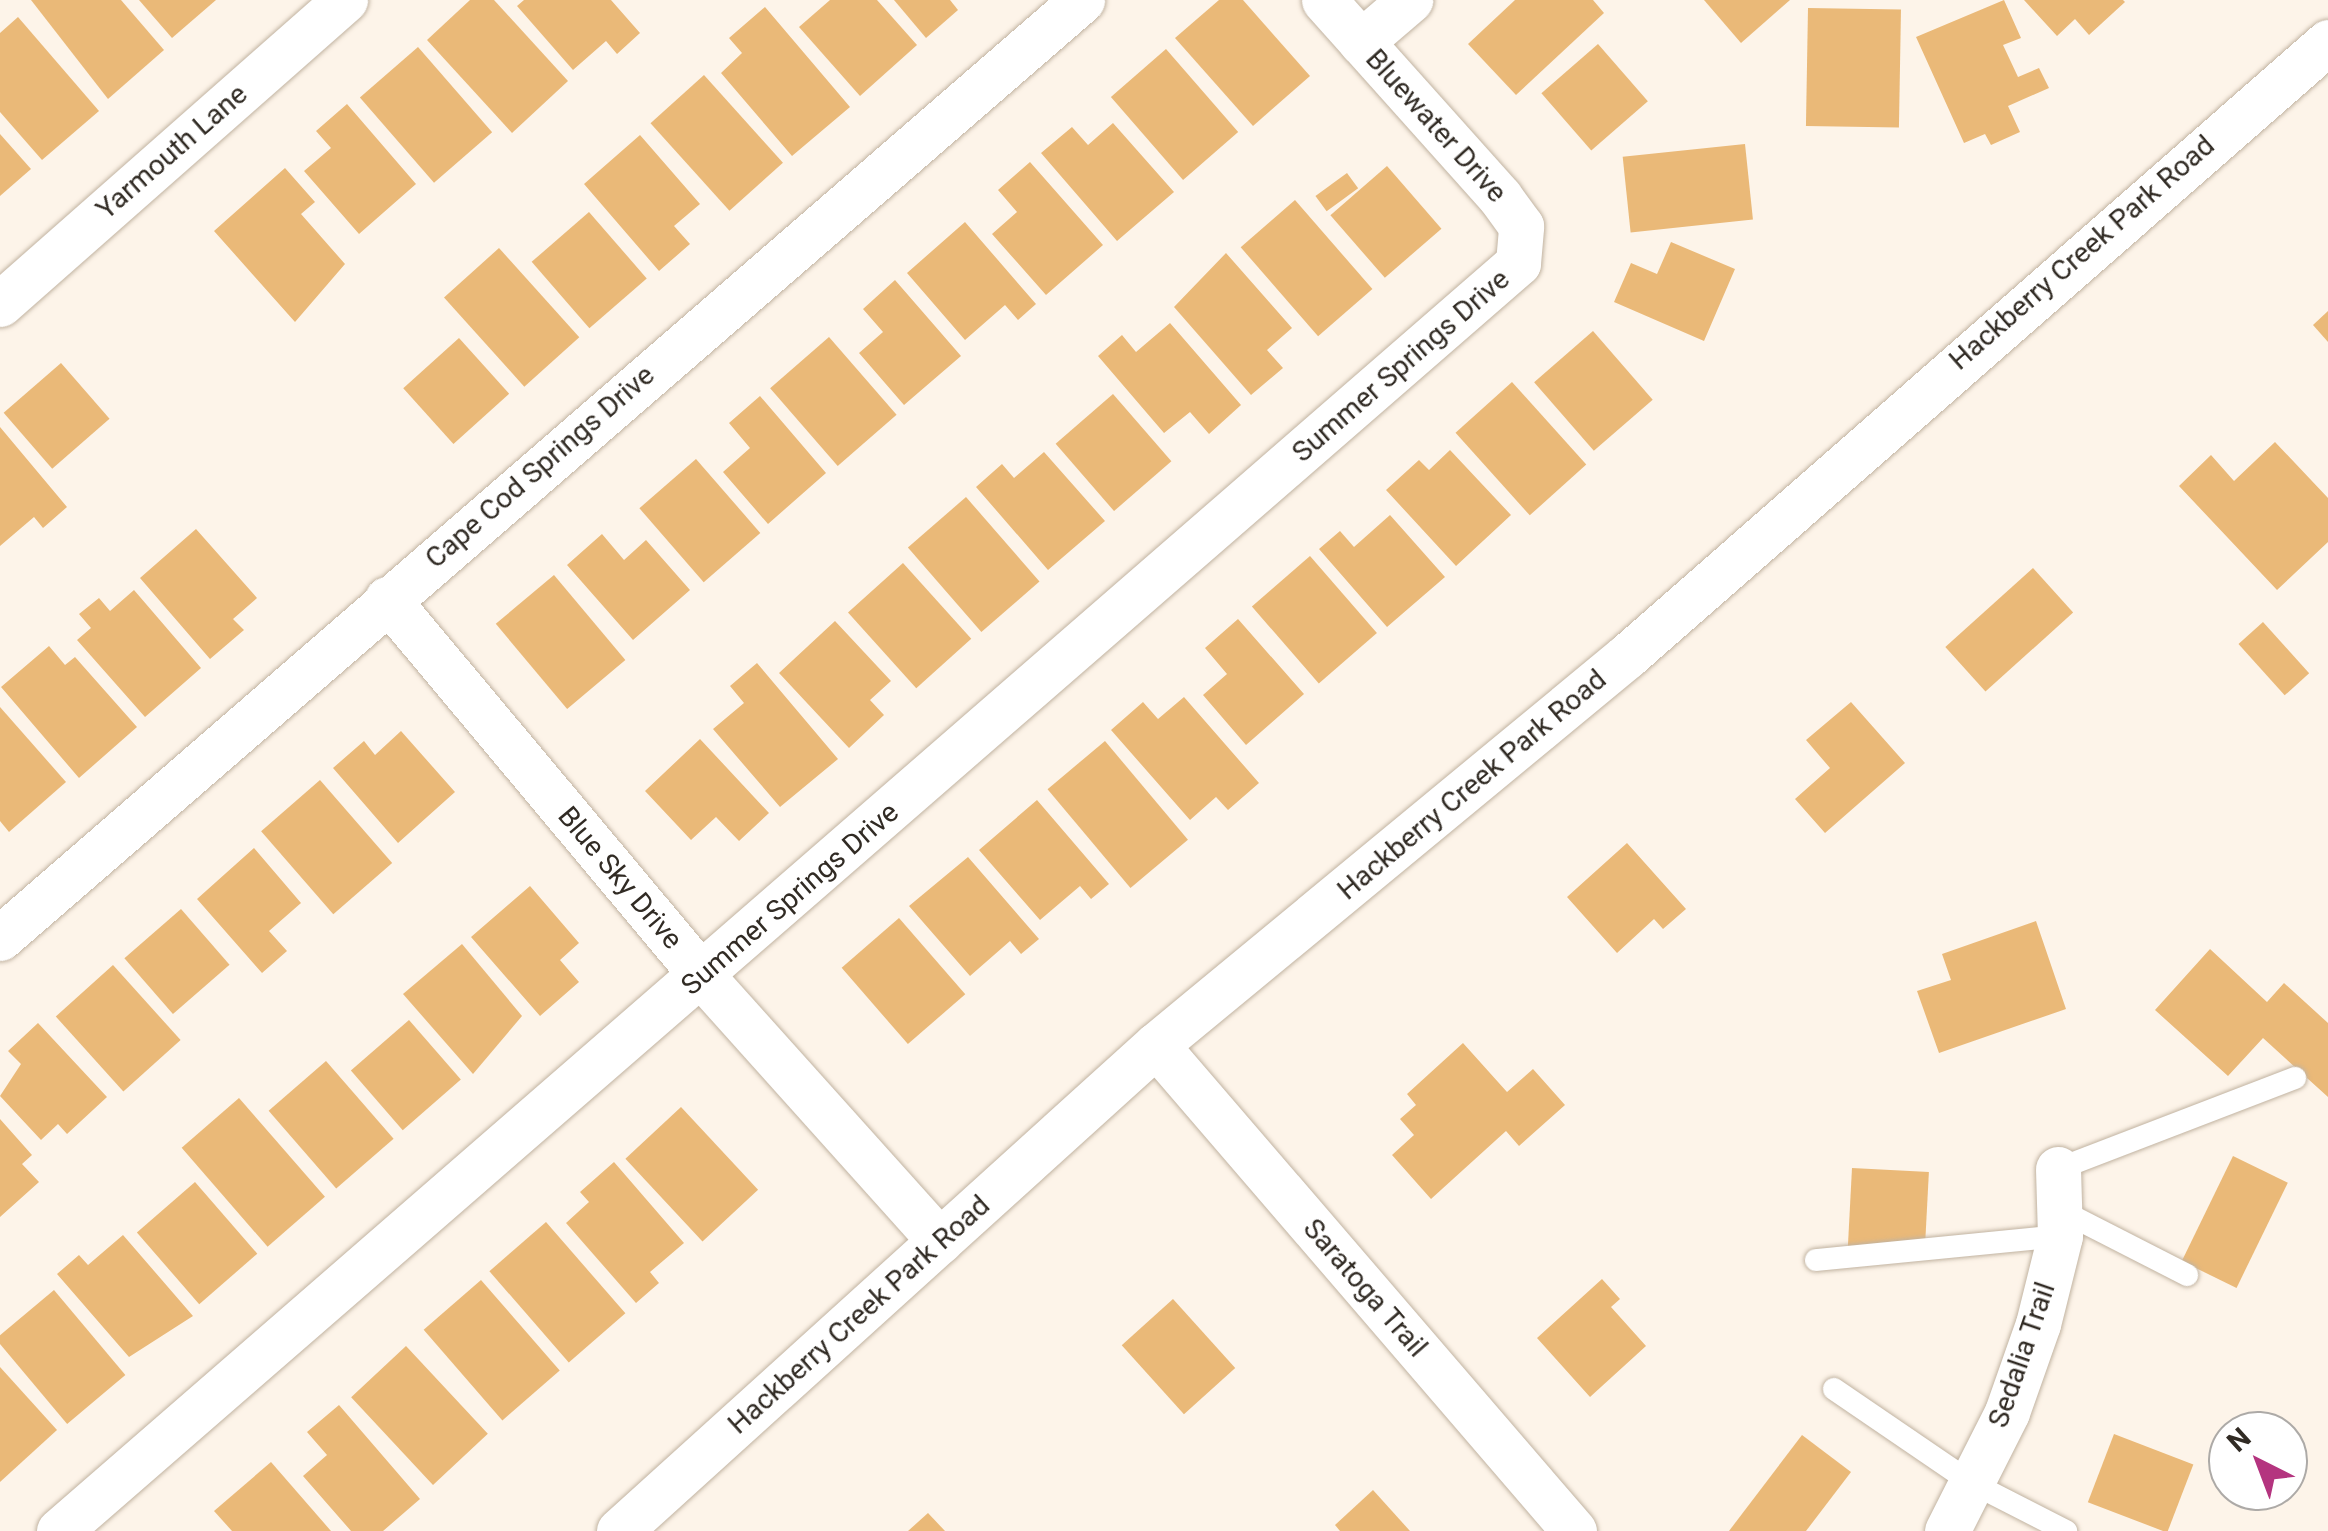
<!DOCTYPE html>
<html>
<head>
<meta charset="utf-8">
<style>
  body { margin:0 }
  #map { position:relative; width:2328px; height:1531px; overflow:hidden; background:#fdf4e9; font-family:Roboto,sans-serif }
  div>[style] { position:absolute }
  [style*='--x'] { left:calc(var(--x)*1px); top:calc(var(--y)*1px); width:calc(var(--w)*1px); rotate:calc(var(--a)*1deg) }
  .building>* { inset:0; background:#eab978; transform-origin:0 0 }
  .roads { filter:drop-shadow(0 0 2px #c1b3a1) drop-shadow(0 0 2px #c1b3a1) }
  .service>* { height:22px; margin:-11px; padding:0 11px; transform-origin:11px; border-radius:11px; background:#fff }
  .minor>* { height:45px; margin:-22.5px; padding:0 22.5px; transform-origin:22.5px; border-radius:22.5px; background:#fff }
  span { translate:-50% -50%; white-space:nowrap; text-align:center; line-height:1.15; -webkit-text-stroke:8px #fff; paint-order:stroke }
  .street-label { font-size:28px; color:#312b24 }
  .north { position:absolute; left:2208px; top:1411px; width:100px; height:100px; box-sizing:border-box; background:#fff; border:2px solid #adaaa7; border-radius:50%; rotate:318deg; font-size:28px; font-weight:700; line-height:40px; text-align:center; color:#312b24 }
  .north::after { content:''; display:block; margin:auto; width:35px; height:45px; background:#b4347f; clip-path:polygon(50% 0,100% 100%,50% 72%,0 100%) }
</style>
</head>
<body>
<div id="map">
  <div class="building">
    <div style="clip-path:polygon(31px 0,121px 0,164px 50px,108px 99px)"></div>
    <div style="clip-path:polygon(139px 0,216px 0,172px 38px)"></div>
    <div style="clip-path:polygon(470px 0,494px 0,568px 81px,512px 133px,427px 40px)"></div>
    <div style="clip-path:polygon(524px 0,611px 0,640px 33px,617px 54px,606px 41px,573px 70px,517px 6px)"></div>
    <div style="clip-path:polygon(830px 0,877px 0,917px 45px,860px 96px,799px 27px)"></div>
    <div style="clip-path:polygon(894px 0,950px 0,958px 10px,926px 38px)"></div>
    <div style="clip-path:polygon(1219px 0,1243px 0,1310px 76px,1253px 126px,1175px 38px)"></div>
    <div style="clip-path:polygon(1515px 0,1593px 0,1604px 13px,1516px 95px,1468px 44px)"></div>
    <div style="clip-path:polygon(1704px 0,1790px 0,1741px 43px)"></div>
    <div style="clip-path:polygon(2004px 0,2021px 38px,2003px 45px,2018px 77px,2039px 68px,2049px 88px,2008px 106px,2020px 132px,1991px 145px,1985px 134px,1964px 143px,1916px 37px)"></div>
    <div style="clip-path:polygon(2024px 0,2123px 0,2125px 2px,2089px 35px,2075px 19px,2057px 36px)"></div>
    <div style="clip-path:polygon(765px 7px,850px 107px,792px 156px,721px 73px,742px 53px,729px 38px)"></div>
    <div style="left:1808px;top:8px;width:93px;height:118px;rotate:1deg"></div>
    <div style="clip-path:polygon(18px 17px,99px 111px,42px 160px,0 112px,0 33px)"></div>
    <div style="left:1598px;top:44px;width:76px;height:75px;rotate:49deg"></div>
    <div style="left:418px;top:47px;width:113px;height:77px;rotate:49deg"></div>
    <div style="left:1166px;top:49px;width:110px;height:73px;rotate:49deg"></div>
    <div style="left:704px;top:75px;width:118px;height:72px;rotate:48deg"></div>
    <div style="clip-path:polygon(347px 104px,416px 184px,359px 234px,304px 171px,331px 148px,316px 131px)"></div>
    <div style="clip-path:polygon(1113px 123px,1174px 192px,1117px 241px,1041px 153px,1072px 127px,1088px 145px)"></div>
    <div style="clip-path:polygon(0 134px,31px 169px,0 196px)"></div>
    <div style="clip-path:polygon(640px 135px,700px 204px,674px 226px,690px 244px,659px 271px,584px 184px)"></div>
    <div style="left:1745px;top:144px;width:76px;height:123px;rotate:84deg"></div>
    <div style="clip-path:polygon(1030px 162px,1103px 245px,1046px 295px,992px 234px,1017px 212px,998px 190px)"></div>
    <div style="left:1387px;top:166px;width:83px;height:75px;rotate:49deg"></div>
    <div style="clip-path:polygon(285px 168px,315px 202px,301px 214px,345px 264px,295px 322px,214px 231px)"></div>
    <div style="left:1347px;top:173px;width:19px;height:39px;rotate:54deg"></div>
    <div style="left:1295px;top:200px;width:118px;height:72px;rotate:49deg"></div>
    <div style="left:589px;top:212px;width:88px;height:76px;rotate:49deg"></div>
    <div style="clip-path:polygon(965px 222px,1036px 304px,1018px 320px,1005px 305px,965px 340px,907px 273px)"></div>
    <div style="clip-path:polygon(1671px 242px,1735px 269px,1704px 341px,1614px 302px,1631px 263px,1657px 274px)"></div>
    <div style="left:499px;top:248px;width:120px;height:74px;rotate:48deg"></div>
    <div style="clip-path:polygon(1226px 253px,1292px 328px,1267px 350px,1283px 368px,1251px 395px,1174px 307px)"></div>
    <div style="clip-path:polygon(895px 280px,961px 356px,904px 405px,859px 353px,883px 332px,863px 309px)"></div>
    <div style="clip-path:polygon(2328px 311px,2328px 342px,2313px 325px)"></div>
    <div style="clip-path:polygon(1170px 323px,1241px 405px,1209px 434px,1190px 412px,1164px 433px,1098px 356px,1122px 335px,1136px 352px)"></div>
    <div style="left:1593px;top:331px;width:91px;height:78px;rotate:49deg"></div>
    <div style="left:829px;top:337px;width:103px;height:78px;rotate:49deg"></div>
    <div style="left:459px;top:338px;width:75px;height:75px;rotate:48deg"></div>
    <div style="left:61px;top:363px;width:74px;height:76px;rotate:49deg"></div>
    <div style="left:1512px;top:382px;width:111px;height:76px;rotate:48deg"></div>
    <div style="left:1113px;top:394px;width:89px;height:76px;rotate:49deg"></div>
    <div style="clip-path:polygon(760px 396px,826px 473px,768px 524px,723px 472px,750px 448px,729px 423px)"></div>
    <div style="clip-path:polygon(0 427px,67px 507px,43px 528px,34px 517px,0 546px)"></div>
    <div style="clip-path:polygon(2275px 442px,2328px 498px,2328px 542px,2277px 590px,2179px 486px,2211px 455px,2234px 481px)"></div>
    <div style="clip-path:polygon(1450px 450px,1511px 515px,1456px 566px,1386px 490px,1419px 460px,1429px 470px)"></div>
    <div style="clip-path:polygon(1044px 452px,1105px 521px,1048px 570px,976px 487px,1002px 464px,1014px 478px)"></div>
    <div style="left:696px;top:459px;width:98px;height:75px;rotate:49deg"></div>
    <div style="left:966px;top:497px;width:112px;height:77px;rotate:49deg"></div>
    <div style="clip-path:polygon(1390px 515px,1445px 577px,1387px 627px,1319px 549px,1340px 531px,1354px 547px)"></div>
    <div style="clip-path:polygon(196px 529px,257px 598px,233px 619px,244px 630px,210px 659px,140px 578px)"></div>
    <div style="clip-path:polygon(602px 534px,624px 560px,646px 540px,690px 590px,633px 640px,567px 565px)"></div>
    <div style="left:1310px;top:556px;width:102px;height:77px;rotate:49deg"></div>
    <div style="left:903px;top:563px;width:102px;height:74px;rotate:48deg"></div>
    <div style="left:2033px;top:568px;width:60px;height:118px;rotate:48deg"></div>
    <div style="left:554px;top:575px;width:111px;height:76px;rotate:50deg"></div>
    <div style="clip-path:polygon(134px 590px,201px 668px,145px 717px,77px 640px,91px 628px,79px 614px,99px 598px,110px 611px)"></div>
    <div style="clip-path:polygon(1238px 619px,1304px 694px,1246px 745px,1203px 695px,1227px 674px,1205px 648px)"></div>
    <div style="clip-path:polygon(835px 621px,891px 681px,870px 700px,884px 715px,849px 748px,779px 673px)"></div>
    <div style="left:2263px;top:622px;width:69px;height:33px;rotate:48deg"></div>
    <div style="clip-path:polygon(49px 646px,65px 665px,75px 657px,137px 727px,79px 778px,1px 687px)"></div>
    <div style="clip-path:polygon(757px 663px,838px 759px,780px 807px,713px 729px,744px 703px,730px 686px)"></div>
    <div style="clip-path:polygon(1184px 697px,1259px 783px,1228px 810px,1216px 797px,1190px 820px,1111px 730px,1143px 702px,1158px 719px)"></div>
    <div style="clip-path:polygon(1851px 702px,1905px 763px,1825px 833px,1795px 799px,1830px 768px,1806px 740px)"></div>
    <div style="clip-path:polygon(0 707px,66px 782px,9px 832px,0 821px)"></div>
    <div style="clip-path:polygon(401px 731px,455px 792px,398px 843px,333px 768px,364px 741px,375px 755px)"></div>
    <div style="clip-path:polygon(700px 739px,769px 813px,739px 841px,716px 817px,691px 840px,645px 791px)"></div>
    <div style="left:1105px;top:741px;width:129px;height:75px;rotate:50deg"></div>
    <div style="left:320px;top:780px;width:110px;height:78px;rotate:49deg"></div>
    <div style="clip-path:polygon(1037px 800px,1109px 884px,1091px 899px,1080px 886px,1040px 920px,979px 850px)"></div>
    <div style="clip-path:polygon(1627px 843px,1686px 909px,1663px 929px,1654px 919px,1617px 953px,1567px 897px)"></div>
    <div style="clip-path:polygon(254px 848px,301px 903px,269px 931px,287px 951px,262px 973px,197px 899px)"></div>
    <div style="clip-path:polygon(968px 857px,1039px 939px,1021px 954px,1010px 941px,970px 976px,909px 906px)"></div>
    <div style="clip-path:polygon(530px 886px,579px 943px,560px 960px,579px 982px,540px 1016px,471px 937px)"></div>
    <div style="left:181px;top:909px;width:74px;height:75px;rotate:49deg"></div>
    <div style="left:899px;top:918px;width:101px;height:76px;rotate:49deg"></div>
    <div style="clip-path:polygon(2036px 921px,2066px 1009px,1939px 1053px,1917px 991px,1951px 980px,1942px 954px)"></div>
    <div style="clip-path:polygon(462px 944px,522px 1016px,473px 1074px,403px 994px)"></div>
    <div style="clip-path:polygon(2210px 949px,2267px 1002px,2284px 983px,2328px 1023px,2328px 1097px,2263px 1038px,2228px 1076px,2155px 1010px)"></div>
    <div style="left:113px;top:965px;width:101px;height:77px;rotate:48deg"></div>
    <div style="left:409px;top:1020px;width:79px;height:77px;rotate:49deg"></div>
    <div style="clip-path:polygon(38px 1023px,107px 1097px,67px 1134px,58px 1124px,41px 1140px,0 1096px,21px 1064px,8px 1051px)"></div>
    <div style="clip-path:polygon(1463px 1043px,1507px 1092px,1533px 1069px,1565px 1105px,1519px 1146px,1506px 1131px,1431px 1199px,1392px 1155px,1414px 1135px,1400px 1119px,1416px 1105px,1407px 1094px)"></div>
    <div style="left:326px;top:1061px;width:103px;height:76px;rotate:49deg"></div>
    <div style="left:239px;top:1098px;width:131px;height:76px;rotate:49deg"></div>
    <div style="left:681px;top:1107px;width:113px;height:76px;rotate:47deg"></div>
    <div style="clip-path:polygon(0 1119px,32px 1155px,22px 1164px,39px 1182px,0 1217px)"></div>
    <div style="left:2233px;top:1156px;width:61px;height:117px;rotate:26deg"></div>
    <div style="clip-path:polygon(614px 1162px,684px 1243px,650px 1272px,659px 1283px,636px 1303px,566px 1223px,589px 1202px,580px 1192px)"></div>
    <div style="left:1852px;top:1168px;width:77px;height:78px;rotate:3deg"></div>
    <div style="left:195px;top:1182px;width:95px;height:77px;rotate:49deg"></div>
    <div style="left:546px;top:1222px;width:121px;height:75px;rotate:49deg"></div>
    <div style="clip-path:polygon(123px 1235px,193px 1316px,129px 1357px,57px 1274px,79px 1255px,88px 1265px)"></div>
    <div style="clip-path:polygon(1602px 1279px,1620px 1299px,1611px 1307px,1646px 1346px,1590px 1397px,1537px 1338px)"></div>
    <div style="left:481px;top:1280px;width:120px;height:76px;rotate:49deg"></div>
    <div style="left:54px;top:1290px;width:111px;height:76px;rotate:50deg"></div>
    <div style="left:1173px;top:1299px;width:93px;height:69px;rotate:48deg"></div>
    <div style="left:406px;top:1346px;width:120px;height:75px;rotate:47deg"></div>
    <div style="clip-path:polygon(0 1367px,57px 1430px,0 1482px)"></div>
    <div style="clip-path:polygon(339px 1405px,420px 1499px,383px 1531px,351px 1531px,303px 1476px,327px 1455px,307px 1432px)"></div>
    <div style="left:2114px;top:1434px;width:85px;height:73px;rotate:21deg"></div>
    <div style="clip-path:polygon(1802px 1435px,1851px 1472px,1806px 1531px,1729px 1531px)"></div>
    <div style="clip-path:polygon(271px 1462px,331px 1531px,232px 1531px,214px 1511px)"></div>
    <div style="clip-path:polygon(1373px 1490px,1410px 1531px,1340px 1531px,1335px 1525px)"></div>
    <div style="clip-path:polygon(928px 1513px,945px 1531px,908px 1531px)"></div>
  </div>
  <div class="roads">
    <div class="service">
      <div style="--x:2058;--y:1169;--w:254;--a:-21"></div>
      <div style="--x:2058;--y:1209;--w:145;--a:27.1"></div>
      <div style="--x:1816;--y:1260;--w:245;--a:-5.6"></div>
      <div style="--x:1834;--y:1389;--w:167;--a:34.3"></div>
      <div style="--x:1972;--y:1483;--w:106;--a:27.1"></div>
    </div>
    <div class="minor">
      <div style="--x:1361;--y:42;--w:65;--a:-40.6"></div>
      <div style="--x:0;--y:304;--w:460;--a:-41.4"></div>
      <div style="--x:387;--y:599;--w:491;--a:50.1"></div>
      <div style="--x:702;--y:976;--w:356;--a:48.1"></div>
      <div style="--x:0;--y:938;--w:1432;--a:-40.92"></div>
      <div style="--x:1156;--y:1045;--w:641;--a:49.3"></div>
      <div style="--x:59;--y:1531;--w:1933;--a:-40.99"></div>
      <div style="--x:1518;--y:263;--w:37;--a:-85"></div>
      <div style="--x:1521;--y:226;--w:36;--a:-126"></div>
      <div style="--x:1500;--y:197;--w:264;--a:-131.8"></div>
      <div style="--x:619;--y:1531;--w:724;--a:-42.15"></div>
      <div style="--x:1156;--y:1045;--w:611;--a:-39.55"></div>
      <div style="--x:1627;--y:656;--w:932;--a:-41.21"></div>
      <div style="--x:1947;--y:1531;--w:133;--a:-63.2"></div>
      <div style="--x:2007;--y:1412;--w:93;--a:-70.6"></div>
      <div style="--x:2038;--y:1324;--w:91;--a:-76"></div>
      <div style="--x:2060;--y:1236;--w:67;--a:-91.7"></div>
    </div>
  </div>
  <div class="street-label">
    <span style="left:1436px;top:126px;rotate:48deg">Bluewater Drive</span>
    <span style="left:172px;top:152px;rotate:-41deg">Yarmouth Lane</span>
    <span style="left:2082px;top:253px;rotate:-41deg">Hackberry Creek Park Road</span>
    <span style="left:1401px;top:366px;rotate:-41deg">Summer Springs Drive</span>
    <span style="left:540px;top:467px;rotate:-41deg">Cape Cod Springs Drive</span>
    <span style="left:1472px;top:785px;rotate:-40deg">Hackberry Creek Park Road</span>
    <span style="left:620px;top:878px;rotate:50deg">Blue Sky Drive</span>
    <span style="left:790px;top:899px;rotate:-41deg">Summer Springs Drive</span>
    <span style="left:1365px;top:1288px;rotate:49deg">Saratoga Trail</span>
    <span style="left:859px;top:1315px;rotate:-42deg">Hackberry Creek Park Road</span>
    <span style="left:2022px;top:1355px;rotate:-71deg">Sedalia Trail</span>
  </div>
  <div class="north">N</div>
</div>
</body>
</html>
